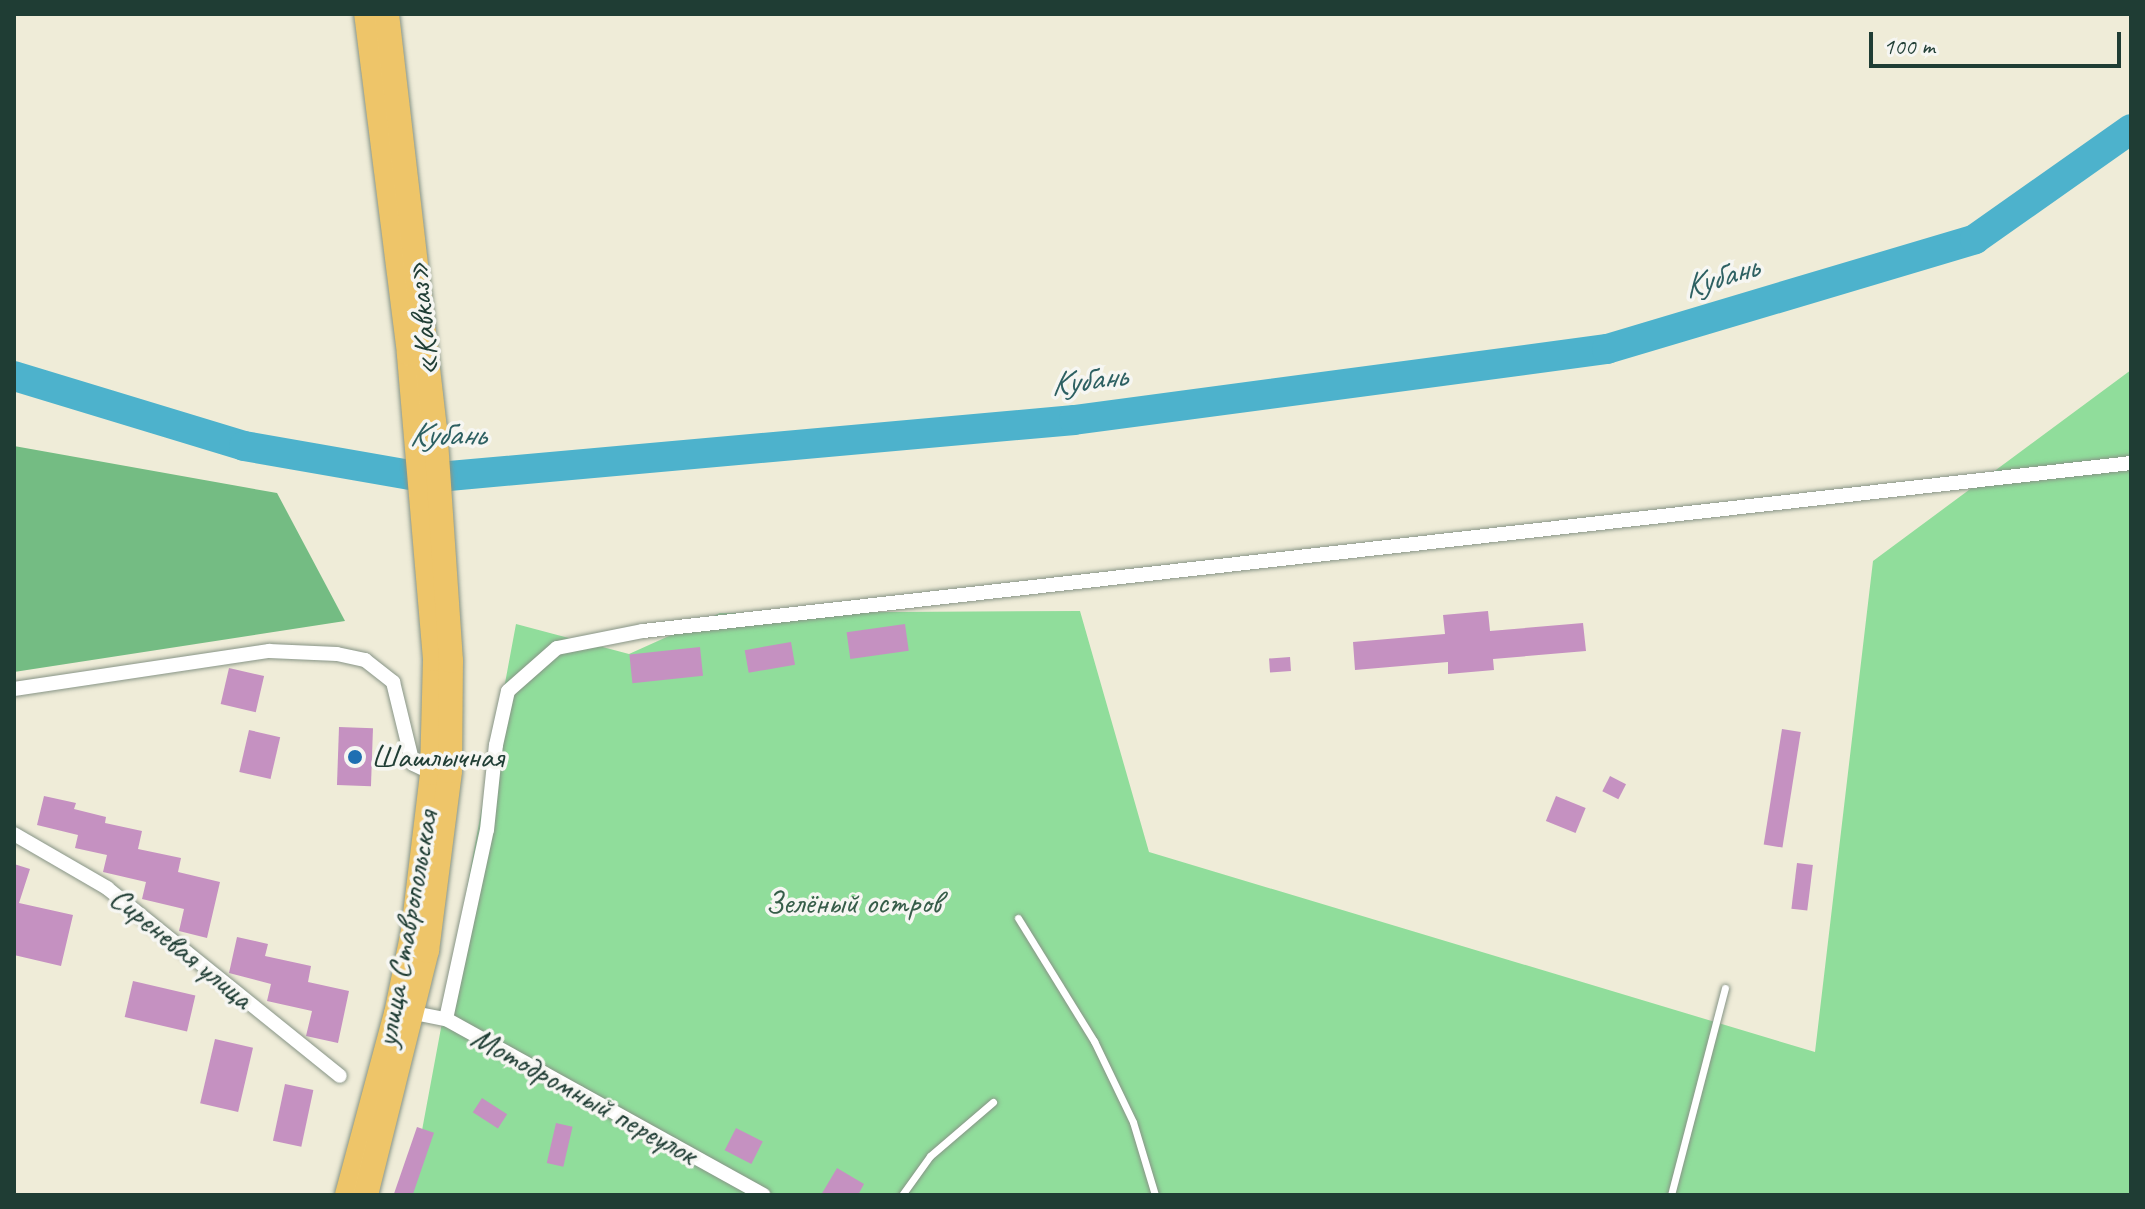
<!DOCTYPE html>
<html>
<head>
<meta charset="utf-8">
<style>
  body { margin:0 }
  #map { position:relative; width:2145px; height:1209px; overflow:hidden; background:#efecd8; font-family:Caveat,sans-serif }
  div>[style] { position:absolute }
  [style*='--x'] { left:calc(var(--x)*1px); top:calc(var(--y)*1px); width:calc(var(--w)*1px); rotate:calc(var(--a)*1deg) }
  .green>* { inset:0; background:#90dd9b }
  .forest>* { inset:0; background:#74bc83 }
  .river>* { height:30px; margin:-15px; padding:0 15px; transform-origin:15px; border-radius:15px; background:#4db2cc }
  .building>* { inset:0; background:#c591c1; transform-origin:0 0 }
  .roads { filter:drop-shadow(0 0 2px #879486) drop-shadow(0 0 2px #879486) }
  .service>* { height:7px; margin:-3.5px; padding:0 3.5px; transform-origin:3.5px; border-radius:3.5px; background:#fff }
  .minor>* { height:14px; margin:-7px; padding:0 7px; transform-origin:7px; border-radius:7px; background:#fff }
  .trunk>* { height:24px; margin:-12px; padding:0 12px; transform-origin:12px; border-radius:12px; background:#eec569 }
  .dots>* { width:22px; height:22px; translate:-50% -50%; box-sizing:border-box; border:4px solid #f6f6f2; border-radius:50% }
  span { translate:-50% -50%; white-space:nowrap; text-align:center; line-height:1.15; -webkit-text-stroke:7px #f6f6f2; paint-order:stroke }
  .street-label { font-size:32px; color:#1f3d34 }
  .poi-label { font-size:32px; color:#1f3d34 }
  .left { translate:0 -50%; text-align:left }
  .park-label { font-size:32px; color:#365d49 }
  .water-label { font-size:34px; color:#2d6062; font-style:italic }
  .frame { position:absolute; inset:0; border:16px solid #1f3d34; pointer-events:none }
  .scale { position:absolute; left:1869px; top:32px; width:252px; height:36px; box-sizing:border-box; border:4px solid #1f3d34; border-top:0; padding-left:10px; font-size:24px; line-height:28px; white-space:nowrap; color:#1f3d34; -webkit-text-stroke:6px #f6f6f2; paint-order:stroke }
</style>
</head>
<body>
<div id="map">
  <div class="green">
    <div style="clip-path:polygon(2131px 370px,2131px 1195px,410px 1195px,516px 624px,629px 654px,720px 613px,1080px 611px,1149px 852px,1815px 1052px,1873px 561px)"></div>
  </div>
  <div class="forest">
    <div style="clip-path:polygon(14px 446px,277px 493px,345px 621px,14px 672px)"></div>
  </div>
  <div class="river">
    <div style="--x:14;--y:376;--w:240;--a:16.9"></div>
    <div style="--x:244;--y:446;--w:186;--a:9.9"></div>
    <div style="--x:427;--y:478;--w:650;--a:-5.12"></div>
    <div style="--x:1074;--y:420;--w:538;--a:-7.59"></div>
    <div style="--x:1607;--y:349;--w:384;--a:-16.6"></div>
    <div style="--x:1975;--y:239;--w:191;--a:-35.2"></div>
  </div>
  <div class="building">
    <div style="clip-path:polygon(1488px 611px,1490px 631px,1583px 623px,1586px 651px,1493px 659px,1494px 670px,1448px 674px,1448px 662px,1355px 670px,1353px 642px,1445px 634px,1443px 615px)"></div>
    <div style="left:905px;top:624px;width:27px;height:59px;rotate:82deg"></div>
    <div style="left:791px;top:642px;width:23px;height:47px;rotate:80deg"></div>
    <div style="left:700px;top:647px;width:29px;height:71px;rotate:84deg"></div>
    <div style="left:1290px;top:657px;width:14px;height:21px;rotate:86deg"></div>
    <div style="left:229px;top:668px;width:36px;height:37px;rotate:13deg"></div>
    <div style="left:339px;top:727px;width:34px;height:58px;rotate:2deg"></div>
    <div style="left:1782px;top:729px;width:19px;height:117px;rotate:9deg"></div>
    <div style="left:249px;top:730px;width:32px;height:43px;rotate:13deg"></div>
    <div style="left:1610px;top:776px;width:18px;height:17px;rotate:27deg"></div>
    <div style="clip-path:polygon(44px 796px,76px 803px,74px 809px,106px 817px,105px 823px,142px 831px,138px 849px,181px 858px,178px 872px,220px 882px,207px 938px,179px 931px,184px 909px,142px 899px,146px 882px,103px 872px,107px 855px,75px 848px,78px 835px,37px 825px)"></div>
    <div style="left:1556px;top:796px;width:32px;height:27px;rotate:22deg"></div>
    <div style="left:1797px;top:863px;width:16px;height:46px;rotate:7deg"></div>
    <div style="clip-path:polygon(14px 864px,30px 869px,19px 903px,73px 915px,61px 966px,14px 955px)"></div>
    <div style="clip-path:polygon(237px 937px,268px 944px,265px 956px,311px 966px,308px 982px,349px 991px,338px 1043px,306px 1036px,312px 1011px,267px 1001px,271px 984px,229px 973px)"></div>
    <div style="left:133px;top:981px;width:64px;height:37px;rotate:13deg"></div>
    <div style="left:215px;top:1039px;width:39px;height:66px;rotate:13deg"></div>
    <div style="left:285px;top:1084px;width:29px;height:58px;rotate:12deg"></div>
    <div style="left:482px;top:1098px;width:30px;height:17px;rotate:33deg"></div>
    <div style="left:556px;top:1123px;width:17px;height:41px;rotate:13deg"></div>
    <div style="left:417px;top:1127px;width:18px;height:72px;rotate:19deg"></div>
    <div style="left:736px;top:1128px;width:30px;height:25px;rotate:27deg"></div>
    <div style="clip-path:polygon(837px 1168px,864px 1184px,858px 1195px,821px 1195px)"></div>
  </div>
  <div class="roads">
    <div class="service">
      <div style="--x:1018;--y:918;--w:145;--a:58.3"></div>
      <div style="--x:1094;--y:1041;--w:90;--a:64.3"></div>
      <div style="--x:1133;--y:1122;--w:76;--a:73.2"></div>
      <div style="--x:902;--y:1195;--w:48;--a:-54.3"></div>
      <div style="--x:930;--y:1156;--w:83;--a:-40.6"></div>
      <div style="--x:1671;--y:1195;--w:214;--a:-75.4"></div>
    </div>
    <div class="minor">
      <div style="--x:14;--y:689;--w:258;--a:-8.5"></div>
      <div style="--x:269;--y:651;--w:68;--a:2.5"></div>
      <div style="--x:337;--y:654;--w:29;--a:12"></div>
      <div style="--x:365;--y:660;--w:36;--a:38"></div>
      <div style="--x:393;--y:682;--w:84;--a:76.3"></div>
      <div style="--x:413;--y:764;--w:21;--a:25"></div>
      <div style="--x:14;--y:834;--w:108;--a:30.1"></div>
      <div style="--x:107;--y:888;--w:299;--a:38.9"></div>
      <div style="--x:414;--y:1013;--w:33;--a:11"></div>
      <div style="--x:446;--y:1019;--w:193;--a:-77.8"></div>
      <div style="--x:487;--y:830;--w:85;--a:-84"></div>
      <div style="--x:496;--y:745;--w:55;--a:-77.5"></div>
      <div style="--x:508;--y:691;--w:65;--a:-41.3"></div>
      <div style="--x:557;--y:648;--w:88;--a:-11.2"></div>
      <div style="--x:643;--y:631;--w:1497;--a:-6.44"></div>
      <div style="--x:446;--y:1019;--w:363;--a:29"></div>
    </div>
    <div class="trunk">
      <div style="--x:347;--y:1195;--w:188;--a:-74.9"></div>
      <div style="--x:396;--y:1014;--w:85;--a:-78.4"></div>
      <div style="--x:413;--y:931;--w:159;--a:-83.1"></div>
      <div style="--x:432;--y:773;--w:114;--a:-88.5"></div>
      <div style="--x:435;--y:659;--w:307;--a:-94.9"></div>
      <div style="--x:409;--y:353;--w:342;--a:-97.2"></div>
      <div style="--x:366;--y:1195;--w:252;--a:-76"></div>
      <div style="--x:427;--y:951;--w:181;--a:-82.7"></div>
      <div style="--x:450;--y:771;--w:110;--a:-89.5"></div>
      <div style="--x:451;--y:661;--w:233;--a:-93.9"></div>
      <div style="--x:435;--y:429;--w:418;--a:-96.6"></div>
    </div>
  </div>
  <div class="dots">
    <div style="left:355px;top:757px;background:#1f6fb2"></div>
  </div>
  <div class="street-label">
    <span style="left:423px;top:319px;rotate:-96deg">«Кавказ»</span>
    <span style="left:407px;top:929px;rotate:-80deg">улица Ставропольская</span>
    <span style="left:181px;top:948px;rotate:39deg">Сиреневая улица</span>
    <span style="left:584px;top:1096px;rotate:29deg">Мотодромный переулок</span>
  </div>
  <div class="poi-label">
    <span class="left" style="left:371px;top:757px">Шашлычная</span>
  </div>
  <div class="park-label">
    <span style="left:853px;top:903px">Зелёный остров</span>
  </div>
  <div class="water-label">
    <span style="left:1720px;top:276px;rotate:-17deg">Кубань</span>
    <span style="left:1088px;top:379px;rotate:-7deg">Кубань</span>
    <span style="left:447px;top:434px">Кубань</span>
  </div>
  <div class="frame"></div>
  <div class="scale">100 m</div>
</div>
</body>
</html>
